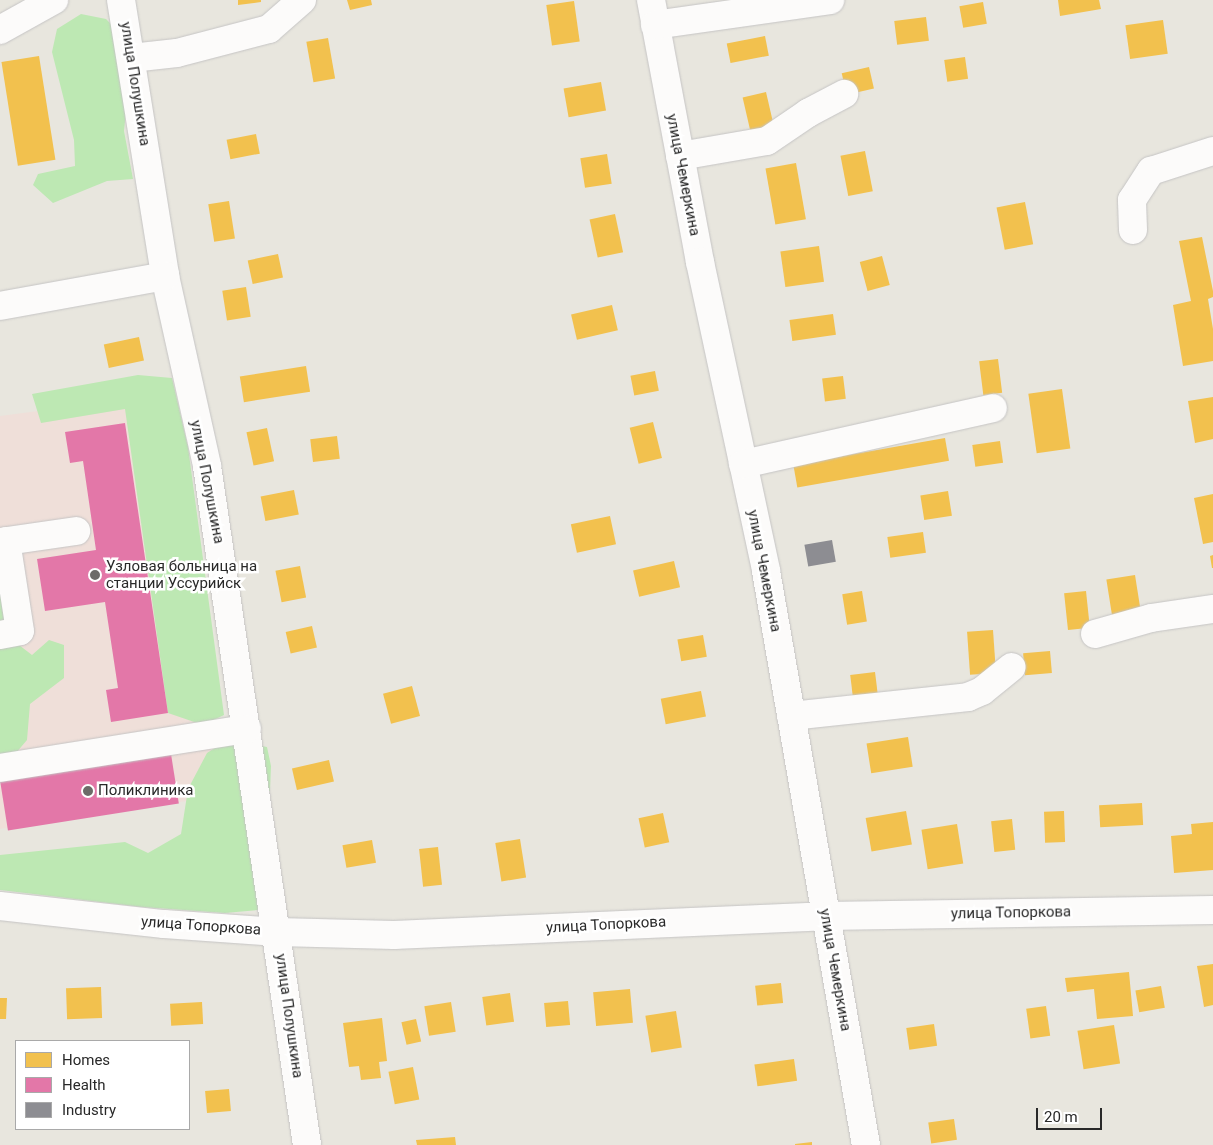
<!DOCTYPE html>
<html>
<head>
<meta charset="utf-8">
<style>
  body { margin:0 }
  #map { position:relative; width:1213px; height:1145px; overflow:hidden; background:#e8e6de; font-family:Roboto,sans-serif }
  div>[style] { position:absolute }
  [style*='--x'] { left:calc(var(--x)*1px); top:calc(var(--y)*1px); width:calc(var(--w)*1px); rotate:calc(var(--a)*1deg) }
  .medical>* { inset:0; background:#efdfd9 }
  .green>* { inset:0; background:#bde8b3 }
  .homes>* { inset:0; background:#f2c14e; transform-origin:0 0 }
  .health>* { inset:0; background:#e377a8; transform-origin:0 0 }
  .industry>* { inset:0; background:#8d8d92; transform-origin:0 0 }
  .roads { filter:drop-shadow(0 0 1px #c5c4c4) drop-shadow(0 0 1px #c5c4c4) }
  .minor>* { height:28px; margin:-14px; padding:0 14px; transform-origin:14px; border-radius:14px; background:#fcfbfa }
  .dots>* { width:14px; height:14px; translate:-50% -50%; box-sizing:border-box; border:2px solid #fff; border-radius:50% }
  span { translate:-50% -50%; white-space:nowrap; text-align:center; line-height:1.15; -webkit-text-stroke:5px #fff; paint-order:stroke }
  .street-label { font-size:15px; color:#292929 }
  .poi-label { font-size:15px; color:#292929 }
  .left { translate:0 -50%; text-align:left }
  .legend { position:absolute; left:15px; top:1040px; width:175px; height:90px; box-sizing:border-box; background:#fff; border:1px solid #a9a9a9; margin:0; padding:6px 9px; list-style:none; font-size:15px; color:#292929 }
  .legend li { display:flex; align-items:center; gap:10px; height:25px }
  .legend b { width:25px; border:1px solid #a9a9a9 }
  .scale { position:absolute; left:1036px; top:1108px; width:66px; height:22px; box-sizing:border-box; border:2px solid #292929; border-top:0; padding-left:6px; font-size:15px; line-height:18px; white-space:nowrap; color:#292929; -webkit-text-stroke:4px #fff; paint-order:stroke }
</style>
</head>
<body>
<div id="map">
  <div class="medical">
    <div style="clip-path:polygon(161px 395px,227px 795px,0 829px,0 416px)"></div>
  </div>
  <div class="green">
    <div style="clip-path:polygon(81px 14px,106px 19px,118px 31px,127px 102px,124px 131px,133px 179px,107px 181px,53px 203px,33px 185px,38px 174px,75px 166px,74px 140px,52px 52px,57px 29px)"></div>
    <div style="clip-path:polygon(138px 375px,172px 378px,188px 447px,224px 715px,203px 725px,168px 713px,125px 409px,41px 423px,32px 394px)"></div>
    <div style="clip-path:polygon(0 564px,19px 645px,32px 655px,49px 640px,64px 645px,64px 678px,30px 704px,27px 740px,10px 760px,0 759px)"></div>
    <div style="clip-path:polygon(227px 740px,267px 747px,271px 766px,270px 791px,246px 791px,260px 874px,258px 910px,225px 913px,142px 907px,0 890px,0 855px,125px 842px,148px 853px,181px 834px,188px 789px,207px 753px)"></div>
  </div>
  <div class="homes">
    <div style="clip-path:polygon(238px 0,261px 0,261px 2px,238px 5px)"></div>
    <div style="clip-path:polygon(347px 0,371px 0,372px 5px,350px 10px)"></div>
    <div style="clip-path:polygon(1058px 0,1099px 0,1101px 9px,1060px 16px)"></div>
    <div style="left:574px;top:1px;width:41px;height:28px;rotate:82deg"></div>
    <div style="left:983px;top:2px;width:22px;height:24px;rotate:80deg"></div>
    <div style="left:926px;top:17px;width:24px;height:32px;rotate:83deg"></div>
    <div style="left:1163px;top:20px;width:34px;height:38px;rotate:82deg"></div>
    <div style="left:765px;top:36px;width:20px;height:39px;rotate:79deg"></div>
    <div style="left:328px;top:38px;width:41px;height:22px;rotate:80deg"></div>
    <div style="left:39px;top:56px;width:105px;height:38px;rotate:81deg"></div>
    <div style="left:965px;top:57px;width:22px;height:21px;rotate:82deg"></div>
    <div style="left:869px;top:67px;width:22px;height:28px;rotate:77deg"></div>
    <div style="left:601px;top:82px;width:29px;height:38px;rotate:80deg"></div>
    <div style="left:766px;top:92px;width:37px;height:24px;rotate:77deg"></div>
    <div style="left:256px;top:134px;width:20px;height:30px;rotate:79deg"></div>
    <div style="left:865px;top:151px;width:41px;height:25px;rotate:79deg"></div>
    <div style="left:607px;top:154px;width:30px;height:27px;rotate:81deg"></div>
    <div style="left:796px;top:163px;width:57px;height:31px;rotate:80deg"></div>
    <div style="left:229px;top:201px;width:38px;height:21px;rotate:81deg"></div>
    <div style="left:1025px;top:202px;width:43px;height:29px;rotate:79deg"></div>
    <div style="left:615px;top:214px;width:39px;height:26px;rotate:78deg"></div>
    <div style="clip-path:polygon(1202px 237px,1213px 291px,1213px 297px,1208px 299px,1213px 329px,1213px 361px,1183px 366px,1173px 305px,1191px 301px,1179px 241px)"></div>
    <div style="left:819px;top:246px;width:36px;height:39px;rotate:82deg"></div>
    <div style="left:278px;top:254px;width:24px;height:31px;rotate:78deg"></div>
    <div style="left:882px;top:256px;width:30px;height:23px;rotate:75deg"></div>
    <div style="left:246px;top:287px;width:30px;height:24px;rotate:81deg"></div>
    <div style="left:612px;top:305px;width:26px;height:42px;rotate:77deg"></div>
    <div style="left:833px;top:314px;width:21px;height:44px;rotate:82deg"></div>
    <div style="left:139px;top:337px;width:24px;height:36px;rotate:78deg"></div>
    <div style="left:998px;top:359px;width:34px;height:19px;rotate:83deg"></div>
    <div style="left:306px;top:366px;width:26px;height:67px;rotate:81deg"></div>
    <div style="left:655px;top:371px;width:20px;height:25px;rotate:79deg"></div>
    <div style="left:843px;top:376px;width:23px;height:21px;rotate:83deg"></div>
    <div style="left:1062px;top:389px;width:60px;height:34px;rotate:82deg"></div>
    <div style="clip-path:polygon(1213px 397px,1213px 439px,1195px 443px,1188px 401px)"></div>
    <div style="left:653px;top:422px;width:37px;height:24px;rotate:76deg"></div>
    <div style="left:267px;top:428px;width:34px;height:21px;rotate:78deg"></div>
    <div style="left:337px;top:436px;width:23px;height:27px;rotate:83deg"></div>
    <div style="left:945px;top:438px;width:23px;height:154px;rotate:80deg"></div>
    <div style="left:1000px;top:441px;width:22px;height:28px;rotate:82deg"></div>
    <div style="left:294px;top:490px;width:25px;height:34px;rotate:79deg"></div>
    <div style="left:948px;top:491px;width:25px;height:28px;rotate:81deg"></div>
    <div style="clip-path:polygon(1213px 494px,1213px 542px,1203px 544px,1194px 498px)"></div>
    <div style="left:610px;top:516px;width:29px;height:40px;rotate:78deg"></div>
    <div style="left:923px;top:532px;width:21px;height:36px;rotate:82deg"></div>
    <div style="clip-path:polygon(1213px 555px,1213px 568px,1212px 568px,1210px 556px)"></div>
    <div style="left:674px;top:561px;width:27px;height:42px;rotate:77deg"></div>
    <div style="left:300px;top:566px;width:32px;height:25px;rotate:79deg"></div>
    <div style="left:1135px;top:575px;width:37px;height:29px;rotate:81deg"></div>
    <div style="left:862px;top:591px;width:31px;height:20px;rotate:81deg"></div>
    <div style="left:1086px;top:591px;width:37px;height:22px;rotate:84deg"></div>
    <div style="left:312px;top:626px;width:22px;height:27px;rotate:77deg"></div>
    <div style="left:993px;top:630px;width:43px;height:26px;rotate:86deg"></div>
    <div style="left:703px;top:635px;width:22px;height:26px;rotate:80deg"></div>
    <div style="left:1050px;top:651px;width:22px;height:27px;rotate:85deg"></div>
    <div style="left:875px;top:672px;width:24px;height:25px;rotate:83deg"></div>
    <div style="left:412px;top:686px;width:31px;height:30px;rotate:75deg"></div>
    <div style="left:701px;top:691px;width:26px;height:41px;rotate:79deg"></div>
    <div style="left:908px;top:737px;width:30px;height:42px;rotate:81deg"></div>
    <div style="left:329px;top:760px;width:22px;height:38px;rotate:77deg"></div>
    <div style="left:1142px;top:803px;width:22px;height:43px;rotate:87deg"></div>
    <div style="left:906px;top:811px;width:34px;height:41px;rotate:80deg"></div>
    <div style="left:1064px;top:811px;width:31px;height:20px;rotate:88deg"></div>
    <div style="left:663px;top:813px;width:30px;height:25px;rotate:78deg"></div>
    <div style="left:1012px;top:819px;width:31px;height:21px;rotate:84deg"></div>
    <div style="clip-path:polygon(1213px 822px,1213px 870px,1174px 873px,1171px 836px,1192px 834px,1191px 824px)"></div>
    <div style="left:957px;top:824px;width:40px;height:36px;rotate:81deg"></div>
    <div style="left:520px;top:839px;width:39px;height:25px;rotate:81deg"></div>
    <div style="left:372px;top:840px;width:23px;height:30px;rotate:80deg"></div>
    <div style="left:438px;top:847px;width:38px;height:19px;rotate:84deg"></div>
    <div style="clip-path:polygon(1213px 964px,1213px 1005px,1204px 1007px,1197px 966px)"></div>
    <div style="clip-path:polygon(1129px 972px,1133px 1016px,1097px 1019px,1094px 989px,1067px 992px,1065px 978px)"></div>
    <div style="left:781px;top:983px;width:20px;height:26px;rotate:84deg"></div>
    <div style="left:1161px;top:986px;width:22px;height:26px;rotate:80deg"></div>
    <div style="left:101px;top:987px;width:31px;height:35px;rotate:88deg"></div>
    <div style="left:630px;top:989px;width:34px;height:37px;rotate:85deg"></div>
    <div style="left:510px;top:993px;width:29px;height:28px;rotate:82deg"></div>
    <div style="clip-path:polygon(0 998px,7px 998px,6px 1019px,0 1019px)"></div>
    <div style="left:568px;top:1001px;width:24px;height:24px;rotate:85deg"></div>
    <div style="left:202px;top:1002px;width:22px;height:32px;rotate:87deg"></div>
    <div style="left:451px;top:1002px;width:30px;height:27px;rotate:81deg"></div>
    <div style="left:1046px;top:1006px;width:30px;height:20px;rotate:82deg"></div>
    <div style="left:676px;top:1011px;width:37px;height:31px;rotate:81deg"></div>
    <div style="clip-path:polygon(382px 1018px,387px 1061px,379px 1062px,381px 1078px,361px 1080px,359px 1066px,349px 1067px,343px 1023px)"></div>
    <div style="left:416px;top:1019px;width:23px;height:15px;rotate:77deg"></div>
    <div style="left:934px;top:1024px;width:22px;height:28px;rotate:82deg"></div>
    <div style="left:1114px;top:1025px;width:39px;height:37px;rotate:81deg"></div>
    <div style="left:794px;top:1059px;width:22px;height:40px;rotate:82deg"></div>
    <div style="left:413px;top:1067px;width:33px;height:25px;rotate:79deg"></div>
    <div style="left:229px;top:1089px;width:22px;height:24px;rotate:85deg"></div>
    <div style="left:954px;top:1119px;width:21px;height:26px;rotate:82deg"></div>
    <div style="clip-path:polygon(455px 1137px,456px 1145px,417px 1145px,416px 1140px)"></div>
    <div style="clip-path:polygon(812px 1142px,812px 1145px,795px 1145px,795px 1144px)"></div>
  </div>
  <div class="health">
    <div style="clip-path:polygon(125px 423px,168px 713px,111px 722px,106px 690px,118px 688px,105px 602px,45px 611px,37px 559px,96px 550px,83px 461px,70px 463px,65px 432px)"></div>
    <div style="left:171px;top:754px;width:50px;height:173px;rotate:81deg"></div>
  </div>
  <div class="industry">
    <div style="left:832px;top:540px;width:22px;height:28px;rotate:80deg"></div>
  </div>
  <div class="roads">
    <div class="minor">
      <div style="--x:121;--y:0;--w:279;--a:80.9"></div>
      <div style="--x:165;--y:276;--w:195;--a:77.5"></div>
      <div style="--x:207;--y:466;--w:686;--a:81.62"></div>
      <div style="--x:651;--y:0;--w:267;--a:79.4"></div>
      <div style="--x:700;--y:262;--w:316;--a:77.9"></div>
      <div style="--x:766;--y:571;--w:583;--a:80.12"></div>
      <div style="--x:655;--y:25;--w:177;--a:-8.1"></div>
      <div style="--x:0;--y:30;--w:62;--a:-29.1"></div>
      <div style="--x:131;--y:58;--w:46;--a:-6.2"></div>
      <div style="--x:177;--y:53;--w:95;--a:-14.6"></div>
      <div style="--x:269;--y:29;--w:44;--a:-41.3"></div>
      <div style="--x:680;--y:156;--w:88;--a:-9.8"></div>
      <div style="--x:767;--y:141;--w:50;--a:-34.3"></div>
      <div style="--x:808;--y:113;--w:41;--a:-27.8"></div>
      <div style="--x:1133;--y:230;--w:30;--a:-92"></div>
      <div style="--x:1132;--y:200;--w:35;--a:-57"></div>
      <div style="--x:1151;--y:171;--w:65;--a:-17.9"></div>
      <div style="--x:0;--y:306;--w:168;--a:-10.3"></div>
      <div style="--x:743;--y:464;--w:256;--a:-12.6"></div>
      <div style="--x:0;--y:542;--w:77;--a:-8.2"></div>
      <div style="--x:1095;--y:634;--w:58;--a:-15.9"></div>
      <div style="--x:1151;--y:618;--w:63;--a:-8.3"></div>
      <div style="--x:0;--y:635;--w:20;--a:-11"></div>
      <div style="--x:20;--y:631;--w:91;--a:-98.8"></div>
      <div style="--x:791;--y:716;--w:178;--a:-6.1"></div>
      <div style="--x:968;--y:697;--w:15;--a:-23"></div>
      <div style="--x:982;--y:691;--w:38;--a:-39"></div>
      <div style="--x:0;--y:768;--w:250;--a:-9"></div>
      <div style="--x:0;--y:906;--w:165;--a:6.3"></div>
      <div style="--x:164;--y:924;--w:114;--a:4"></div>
      <div style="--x:278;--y:932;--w:116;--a:1.5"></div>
      <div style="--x:394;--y:935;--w:431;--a:-2.5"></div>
      <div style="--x:825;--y:916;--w:388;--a:-0.9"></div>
    </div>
  </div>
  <div class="dots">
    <div style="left:95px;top:575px;background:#6c6b68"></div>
    <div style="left:88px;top:791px;background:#6c6b68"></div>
  </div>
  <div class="street-label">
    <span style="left:135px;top:84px;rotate:81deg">улица Полушкина</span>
    <span style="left:683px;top:175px;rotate:79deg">улица Чемеркина</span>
    <span style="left:207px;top:482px;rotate:79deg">улица Полушкина</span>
    <span style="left:764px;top:571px;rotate:79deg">улица Чемеркина</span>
    <span style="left:1011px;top:913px;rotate:-1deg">улица Топоркова</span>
    <span style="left:606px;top:925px;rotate:-3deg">улица Топоркова</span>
    <span style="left:201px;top:926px;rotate:4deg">улица Топоркова</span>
    <span style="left:835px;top:970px;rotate:80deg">улица Чемеркина</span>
    <span style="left:289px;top:1016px;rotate:82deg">улица Полушкина</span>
  </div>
  <div class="poi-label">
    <span class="left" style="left:106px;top:575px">Узловая больница на<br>станции Уссурийск</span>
    <span class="left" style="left:98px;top:791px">Поликлиника</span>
  </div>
  <ul class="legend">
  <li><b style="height:14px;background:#f2c14e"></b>Homes</li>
  <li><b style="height:14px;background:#e377a8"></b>Health</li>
  <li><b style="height:14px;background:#8d8d92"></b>Industry</li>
  </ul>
  <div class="scale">20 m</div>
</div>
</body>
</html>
